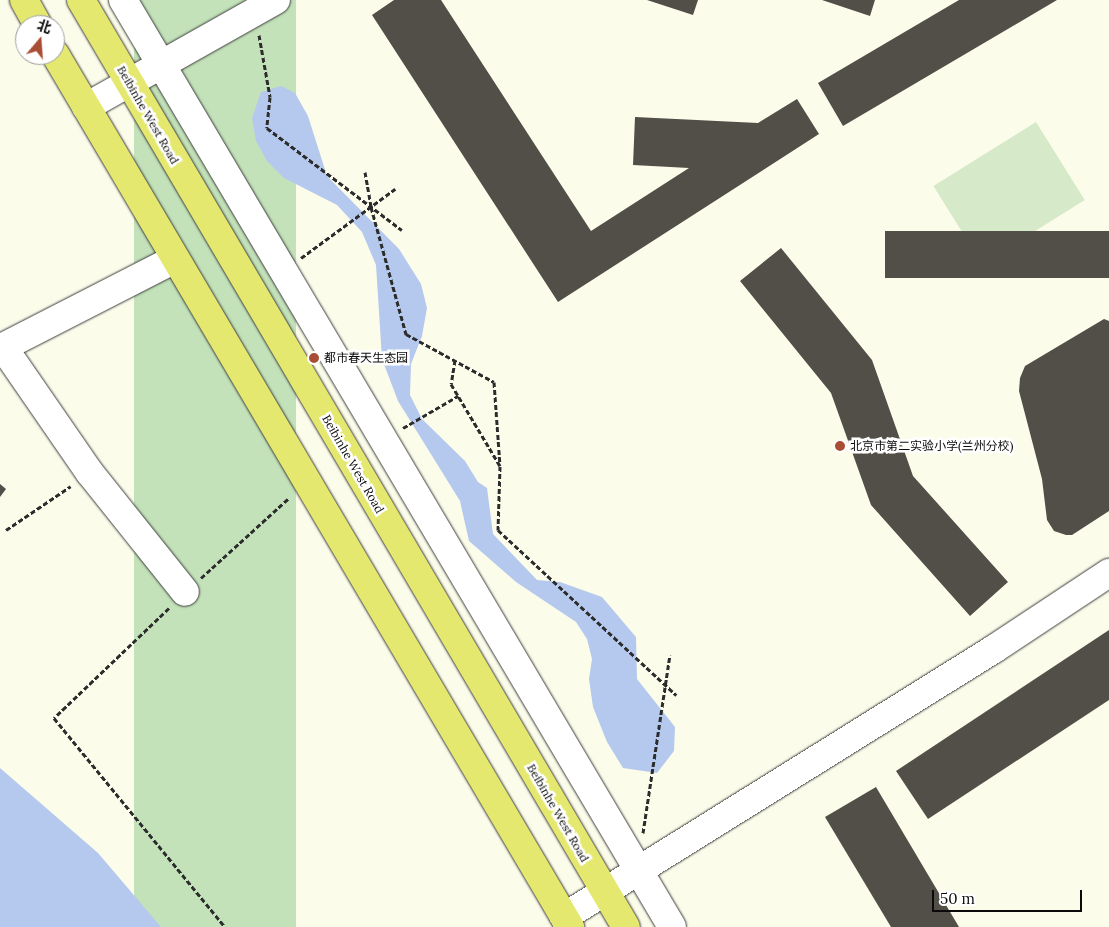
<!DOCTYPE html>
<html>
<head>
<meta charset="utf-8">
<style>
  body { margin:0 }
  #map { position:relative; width:1109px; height:927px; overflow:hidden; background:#fbfcea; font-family:Lora,"Noto Sans SC",serif }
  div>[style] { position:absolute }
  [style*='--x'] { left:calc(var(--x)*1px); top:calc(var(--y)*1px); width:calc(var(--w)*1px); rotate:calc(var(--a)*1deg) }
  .green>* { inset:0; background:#c3e2b9; transform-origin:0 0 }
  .pitch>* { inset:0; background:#d6eac9; transform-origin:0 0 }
  .water>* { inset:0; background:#b5c9ee }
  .building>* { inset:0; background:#524e48; transform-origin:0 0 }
  .path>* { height:3px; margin-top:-1.5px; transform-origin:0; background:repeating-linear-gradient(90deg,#2c2c2c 0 5px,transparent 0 7.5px) }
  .roads { filter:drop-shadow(0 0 1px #3d3d3d) drop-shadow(0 0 1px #3d3d3d) }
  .minor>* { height:28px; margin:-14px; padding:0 14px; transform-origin:14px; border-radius:14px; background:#fff }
  .major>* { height:28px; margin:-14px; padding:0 14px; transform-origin:14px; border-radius:14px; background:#e4e86f }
  .dots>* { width:14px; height:14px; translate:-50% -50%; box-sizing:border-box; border:2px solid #fff; border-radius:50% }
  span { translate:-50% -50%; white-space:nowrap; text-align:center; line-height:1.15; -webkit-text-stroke:5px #fff; paint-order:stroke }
  .street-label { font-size:12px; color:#0a0a0a }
  .poi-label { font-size:12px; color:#0a0a0a }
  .left { translate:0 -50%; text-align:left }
  .north { position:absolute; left:15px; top:15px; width:50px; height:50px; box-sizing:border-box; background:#fff; border:1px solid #9d9d9d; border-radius:50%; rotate:18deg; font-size:14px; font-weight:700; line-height:20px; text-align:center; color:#0a0a0a }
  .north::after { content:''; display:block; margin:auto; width:18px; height:22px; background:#a94e34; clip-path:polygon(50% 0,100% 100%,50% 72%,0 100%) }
  .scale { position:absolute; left:932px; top:890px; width:150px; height:22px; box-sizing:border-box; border:2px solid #0a0a0a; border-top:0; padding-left:6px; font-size:15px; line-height:18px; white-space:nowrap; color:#0a0a0a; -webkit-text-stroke:4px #fff; paint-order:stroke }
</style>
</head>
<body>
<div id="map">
  <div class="green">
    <div style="left:134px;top:0;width:162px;height:966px"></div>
  </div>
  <div class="pitch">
    <div style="left:1036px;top:122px;width:92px;height:121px;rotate:58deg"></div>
  </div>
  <div class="water">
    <div style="clip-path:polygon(281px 86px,295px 93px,308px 116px,327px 176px,399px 249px,421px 284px,427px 308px,422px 336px,411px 364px,410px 395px,422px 419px,465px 461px,478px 482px,487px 488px,493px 534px,537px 580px,560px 582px,602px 597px,636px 637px,637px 679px,675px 727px,674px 751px,657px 773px,623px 768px,607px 742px,593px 707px,589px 679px,592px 659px,587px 639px,576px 622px,516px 582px,469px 541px,460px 501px,398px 401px,382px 359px,376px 265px,362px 232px,337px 205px,284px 178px,267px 161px,256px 141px,252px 118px,261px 92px)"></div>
    <div style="clip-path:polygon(0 768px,98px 853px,161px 927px,0 927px)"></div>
  </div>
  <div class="building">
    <div style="clip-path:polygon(394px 0,441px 0,591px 231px,689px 168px,633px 165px,635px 117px,758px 123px,797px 99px,819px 134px,558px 302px,372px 15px)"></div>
    <div style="clip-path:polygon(647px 0,698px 0,693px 15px)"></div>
    <div style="clip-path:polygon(822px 0,875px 0,870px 16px)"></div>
    <div style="clip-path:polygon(959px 0,1057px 0,843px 126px,818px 83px)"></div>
    <div style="left:1109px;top:231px;width:47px;height:224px;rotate:90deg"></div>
    <div style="clip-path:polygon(781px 248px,872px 360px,913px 476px,1008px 582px,970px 616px,871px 505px,831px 393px,740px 281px)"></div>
    <div style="clip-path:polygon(1104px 319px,1109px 321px,1109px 511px,1072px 535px,1066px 535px,1054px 531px,1047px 520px,1042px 479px,1019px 391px,1020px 378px,1025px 366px)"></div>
    <div style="clip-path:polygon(0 484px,6px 489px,0 497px)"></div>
    <div style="clip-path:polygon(1109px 630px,1109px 700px,928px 819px,896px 771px)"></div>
    <div style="clip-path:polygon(876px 787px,959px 927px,891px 927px,825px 817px)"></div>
  </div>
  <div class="path">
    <div style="--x:259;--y:35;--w:63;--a:79.9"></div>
    <div style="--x:270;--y:97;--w:31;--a:96"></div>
    <div style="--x:267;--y:128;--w:169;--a:37.1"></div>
    <div style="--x:365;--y:172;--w:36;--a:80"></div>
    <div style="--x:371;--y:207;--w:132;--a:74.6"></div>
    <div style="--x:406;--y:334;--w:100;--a:28.6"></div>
    <div style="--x:494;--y:382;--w:83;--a:85.9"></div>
    <div style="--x:301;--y:258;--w:117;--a:-36.3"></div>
    <div style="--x:455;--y:360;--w:24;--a:99"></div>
    <div style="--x:451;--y:384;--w:96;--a:59.1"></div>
    <div style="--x:500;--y:466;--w:64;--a:91.8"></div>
    <div style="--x:498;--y:530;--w:243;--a:42.8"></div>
    <div style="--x:403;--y:428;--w:64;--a:-30.2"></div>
    <div style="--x:6;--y:530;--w:78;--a:-34.1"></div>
    <div style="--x:201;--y:578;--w:119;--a:-42.3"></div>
    <div style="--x:169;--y:608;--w:159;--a:136.3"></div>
    <div style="--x:54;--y:718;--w:270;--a:50.7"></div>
    <div style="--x:643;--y:833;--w:180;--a:-81.4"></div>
  </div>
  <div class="roads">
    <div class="minor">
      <div style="--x:123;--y:0;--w:1077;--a:59.36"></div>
      <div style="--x:86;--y:107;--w:218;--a:-29.4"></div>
      <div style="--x:175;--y:259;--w:193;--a:152.9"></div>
      <div style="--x:3;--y:347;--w:153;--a:55.4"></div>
      <div style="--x:90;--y:473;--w:152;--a:51.4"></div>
      <div style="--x:564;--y:917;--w:507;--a:-31.93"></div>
      <div style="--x:994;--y:649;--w:138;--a:-33.5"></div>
    </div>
    <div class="major">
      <div style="--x:24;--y:0;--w:29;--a:61"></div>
      <div style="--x:81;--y:0;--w:1075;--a:59.55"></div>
      <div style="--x:55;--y:54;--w:1014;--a:59.46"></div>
    </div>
  </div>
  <div class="dots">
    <div style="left:314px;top:358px;background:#a94e34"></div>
    <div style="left:840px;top:446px;background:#a94e34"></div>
  </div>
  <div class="street-label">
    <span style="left:148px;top:115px;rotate:60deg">Beibinhe West Road</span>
    <span style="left:353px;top:464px;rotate:60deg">Beibinhe West Road</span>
    <span style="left:558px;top:813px;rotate:60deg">Beibinhe West Road</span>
  </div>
  <div class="poi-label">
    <span class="left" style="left:324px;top:358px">都市春天生态园</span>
    <span class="left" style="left:850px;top:446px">北京市第二实验小学(兰州分校)</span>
  </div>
  <div class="north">北</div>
  <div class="scale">50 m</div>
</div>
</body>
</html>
